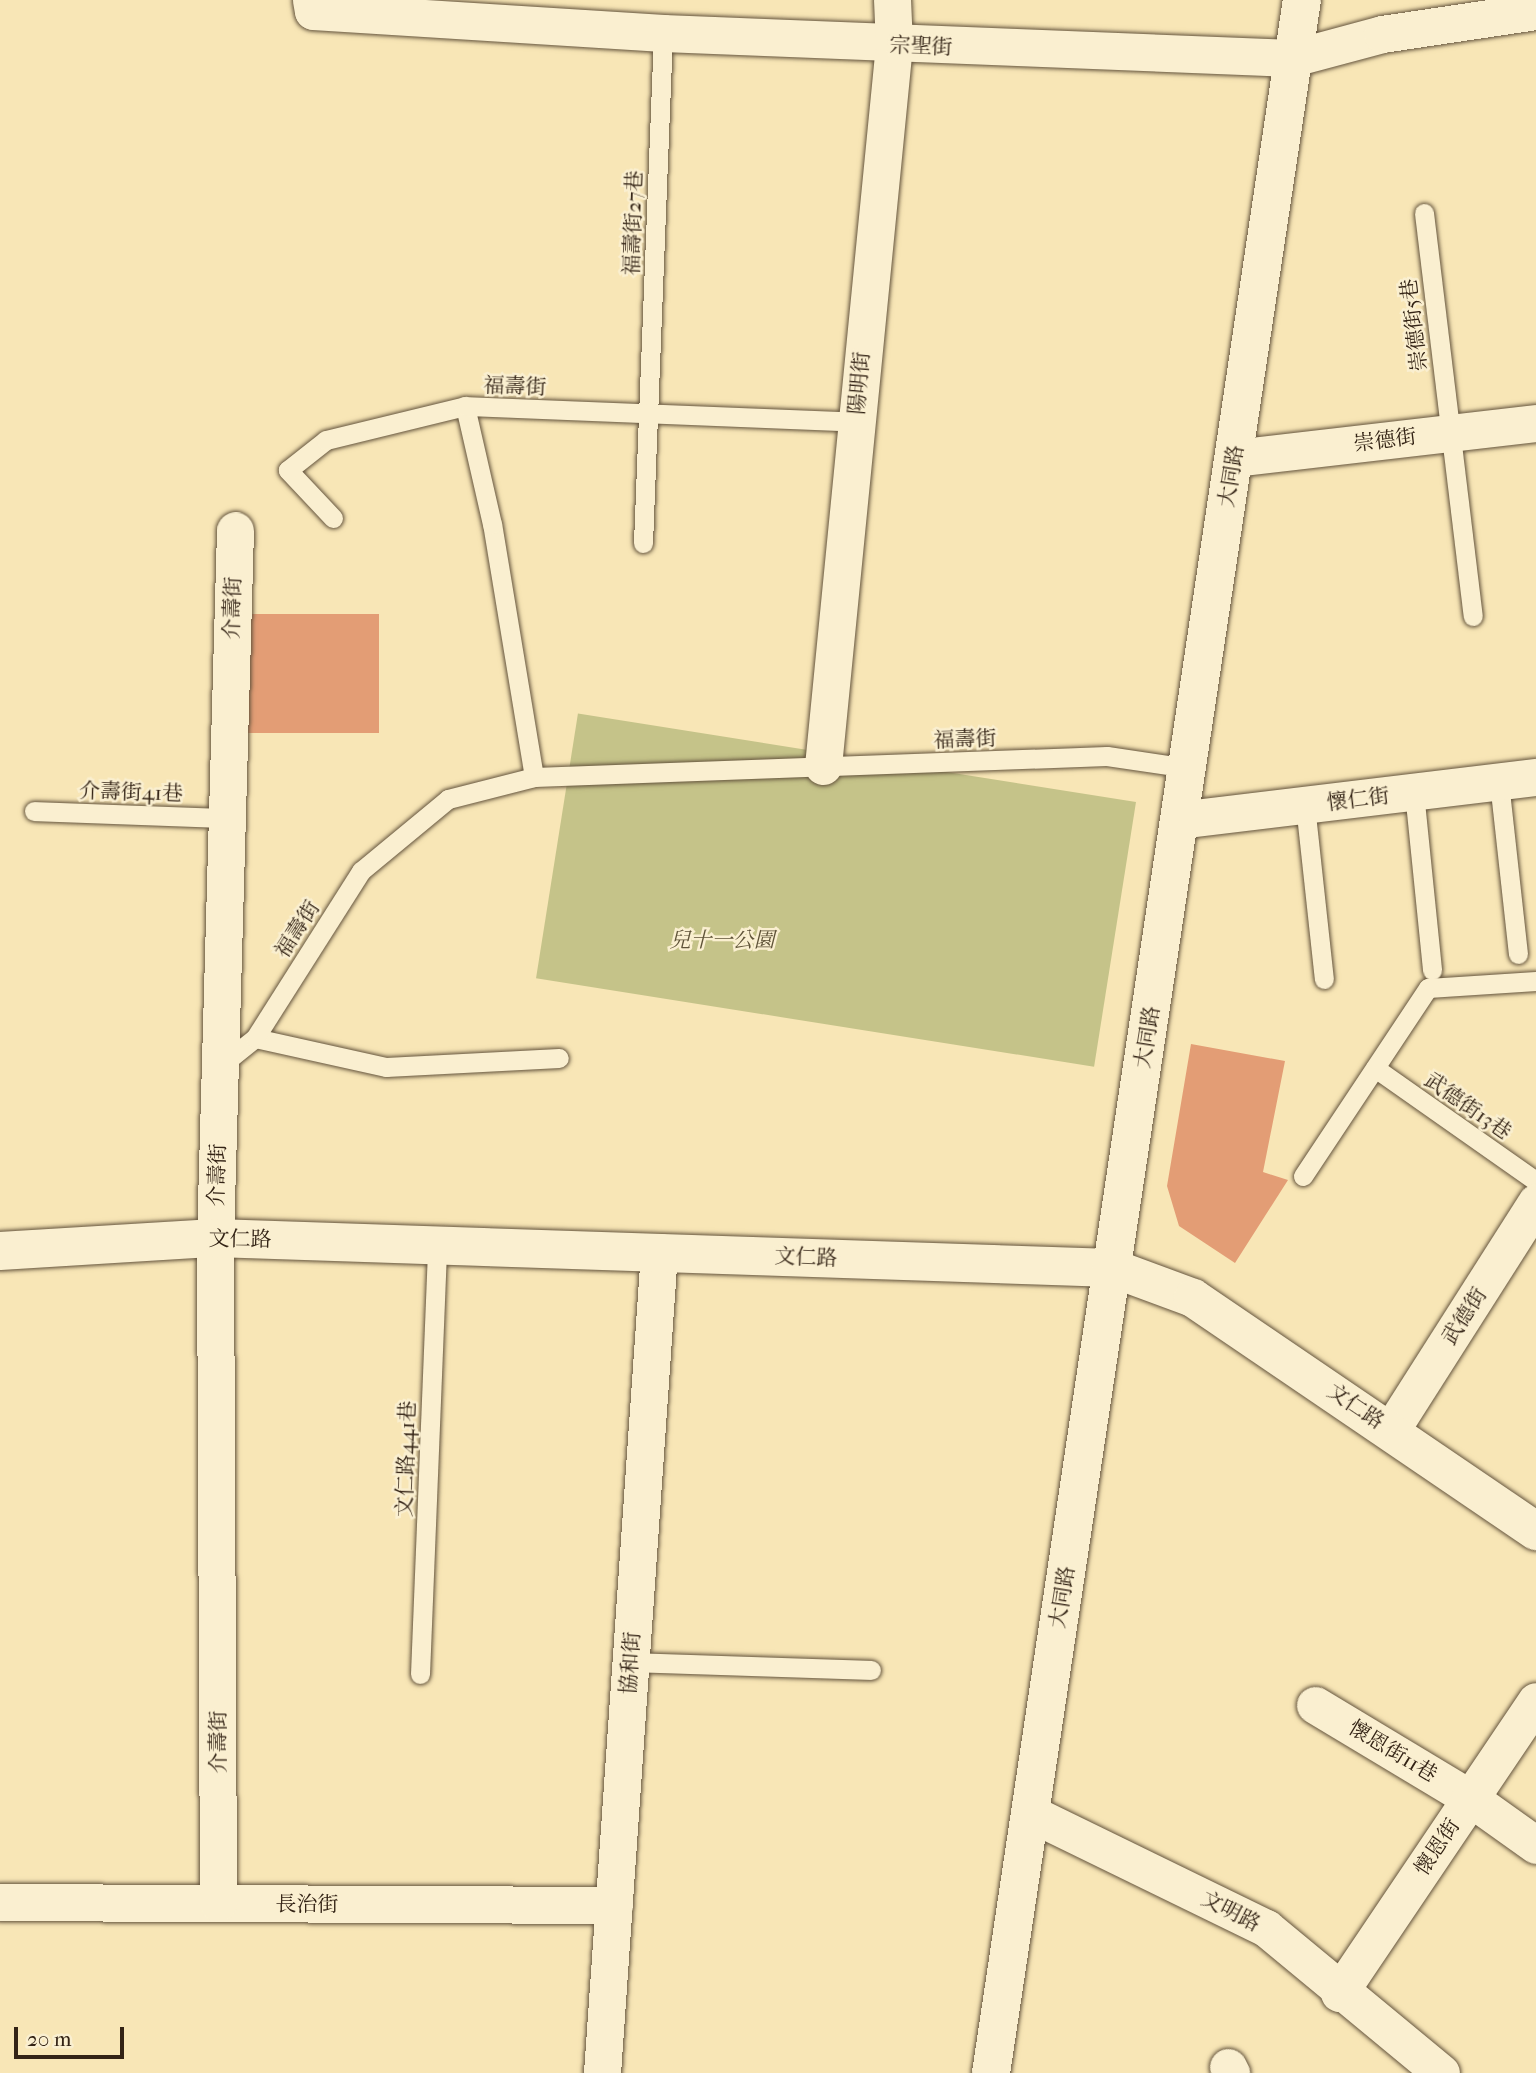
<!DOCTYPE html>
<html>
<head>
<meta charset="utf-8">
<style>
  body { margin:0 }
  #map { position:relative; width:1536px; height:2073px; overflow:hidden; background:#f8e6b6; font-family:"IM FELL French Canon","Noto Serif TC",serif }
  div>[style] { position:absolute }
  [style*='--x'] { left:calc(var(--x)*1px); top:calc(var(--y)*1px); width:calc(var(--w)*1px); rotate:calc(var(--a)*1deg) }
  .green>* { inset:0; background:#c5c389; transform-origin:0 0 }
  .building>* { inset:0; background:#e39d75; transform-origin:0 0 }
  .roads { filter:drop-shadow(0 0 2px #64543d) drop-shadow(0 0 2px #64543d) }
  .lane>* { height:19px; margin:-9.5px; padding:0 9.5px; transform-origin:9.5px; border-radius:9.5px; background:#faefd0 }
  .street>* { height:37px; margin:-18.5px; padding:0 18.5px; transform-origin:18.5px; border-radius:18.5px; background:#faefd0 }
  .secondary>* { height:38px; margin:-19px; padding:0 19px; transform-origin:19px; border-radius:19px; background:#faefd0 }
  span { translate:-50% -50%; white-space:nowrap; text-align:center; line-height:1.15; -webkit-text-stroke:5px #faefd0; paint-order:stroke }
  .street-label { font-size:21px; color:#332315 }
  .park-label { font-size:21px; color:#5f5338; font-style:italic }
  .scale { position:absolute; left:14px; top:2027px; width:110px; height:32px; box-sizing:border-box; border:4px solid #332315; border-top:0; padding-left:9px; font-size:21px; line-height:24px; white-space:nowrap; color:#332315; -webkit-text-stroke:5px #faefd0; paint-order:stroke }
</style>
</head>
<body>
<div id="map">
  <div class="green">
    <div style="left:1136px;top:802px;width:268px;height:565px;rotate:99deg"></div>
  </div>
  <div class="building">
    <div style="left:379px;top:614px;width:119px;height:133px;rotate:90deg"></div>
    <div style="clip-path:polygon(1191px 1044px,1285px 1061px,1263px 1172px,1288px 1180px,1235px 1263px,1179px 1226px,1167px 1186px)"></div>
  </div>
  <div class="roads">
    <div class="lane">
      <div style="--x:1424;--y:213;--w:406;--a:83.1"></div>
      <div style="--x:333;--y:518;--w:66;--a:-133.2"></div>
      <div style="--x:288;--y:470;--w:48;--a:-38.3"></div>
      <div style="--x:326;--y:440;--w:143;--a:-13.7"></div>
      <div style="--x:643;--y:543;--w:510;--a:-87.75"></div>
      <div style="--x:534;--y:777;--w:256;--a:-99.4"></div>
      <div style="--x:492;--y:524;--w:121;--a:-102.9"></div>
      <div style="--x:465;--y:406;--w:390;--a:2.3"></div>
      <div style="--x:1499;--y:782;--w:173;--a:83.7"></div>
      <div style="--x:1414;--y:792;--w:179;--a:84.2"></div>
      <div style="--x:1305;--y:805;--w:175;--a:83.8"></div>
      <div style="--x:34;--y:811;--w:193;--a:2.1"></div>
      <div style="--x:255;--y:1038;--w:134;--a:12.5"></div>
      <div style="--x:386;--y:1067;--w:173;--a:-3"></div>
      <div style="--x:220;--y:1066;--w:45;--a:-38.7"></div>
      <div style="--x:255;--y:1038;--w:198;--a:-57.6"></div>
      <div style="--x:361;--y:871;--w:113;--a:-39.6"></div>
      <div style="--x:448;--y:799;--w:89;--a:-14.3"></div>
      <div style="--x:534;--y:777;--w:573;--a:-2.1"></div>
      <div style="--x:1107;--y:756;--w:81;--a:8.5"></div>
      <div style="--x:1375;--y:1068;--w:197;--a:35.1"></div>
      <div style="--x:1303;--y:1176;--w:226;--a:-56.4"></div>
      <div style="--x:1428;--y:988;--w:108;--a:-3.7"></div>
      <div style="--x:631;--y:1662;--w:240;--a:1.9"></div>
      <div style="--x:420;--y:1674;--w:429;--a:-87.7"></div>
    </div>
    <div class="street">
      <div style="--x:311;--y:0;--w:11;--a:80"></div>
      <div style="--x:313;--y:11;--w:351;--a:3.6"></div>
      <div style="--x:663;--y:33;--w:630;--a:2.27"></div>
      <div style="--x:1293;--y:58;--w:92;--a:-15.1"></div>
      <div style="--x:1382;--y:34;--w:156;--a:-8.5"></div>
      <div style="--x:1234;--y:458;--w:304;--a:-6.6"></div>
      <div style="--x:823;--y:766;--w:724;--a:-84.38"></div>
      <div style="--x:894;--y:45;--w:45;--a:-92.5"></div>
      <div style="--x:1179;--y:820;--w:360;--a:-6.9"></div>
      <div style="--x:1391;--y:1430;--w:270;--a:-57.5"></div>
      <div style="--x:1315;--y:1705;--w:181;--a:31"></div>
      <div style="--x:1470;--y:1798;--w:81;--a:35.5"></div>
      <div style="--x:1030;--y:1813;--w:263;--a:26"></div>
      <div style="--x:1266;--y:1928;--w:227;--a:39.6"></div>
      <div style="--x:0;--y:1902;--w:614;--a:0.28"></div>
      <div style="--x:218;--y:1903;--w:665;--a:-90.26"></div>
      <div style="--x:215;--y:1238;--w:708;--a:-88.38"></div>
      <div style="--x:1339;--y:1993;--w:352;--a:-56"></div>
      <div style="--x:1228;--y:2067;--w:7;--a:63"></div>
      <div style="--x:602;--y:2073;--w:823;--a:-86.03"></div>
    </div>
    <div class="secondary">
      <div style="--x:0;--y:1251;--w:215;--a:-3.5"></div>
      <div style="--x:215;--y:1238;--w:898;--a:1.92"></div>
      <div style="--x:1112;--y:1268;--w:86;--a:20.3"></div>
      <div style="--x:1193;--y:1298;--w:415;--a:34.2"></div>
      <div style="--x:991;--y:2073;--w:2096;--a:-81.47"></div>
    </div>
  </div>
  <div class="street-label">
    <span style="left:921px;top:46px;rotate:2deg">宗聖街</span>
    <span style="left:633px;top:223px;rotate:-88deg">福壽街27巷</span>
    <span style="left:1414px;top:325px;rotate:-97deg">崇德街5巷</span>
    <span style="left:859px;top:383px;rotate:-85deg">陽明街</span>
    <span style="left:515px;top:386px;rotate:2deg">福壽街</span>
    <span style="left:1385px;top:440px;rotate:-7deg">崇德街</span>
    <span style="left:1231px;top:476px;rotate:-81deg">大同路</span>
    <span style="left:232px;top:608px;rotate:-88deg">介壽街</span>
    <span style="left:965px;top:739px;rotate:-2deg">福壽街</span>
    <span style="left:131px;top:792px;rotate:2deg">介壽街41巷</span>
    <span style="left:1358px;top:799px;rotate:-7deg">懷仁街</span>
    <span style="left:297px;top:929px;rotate:-57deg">福壽街</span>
    <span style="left:1147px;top:1037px;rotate:-81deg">大同路</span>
    <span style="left:1468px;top:1106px;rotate:35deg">武德街13巷</span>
    <span style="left:217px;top:1175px;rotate:-88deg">介壽街</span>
    <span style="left:240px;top:1239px;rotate:1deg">文仁路</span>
    <span style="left:806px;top:1257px;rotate:2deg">文仁路</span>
    <span style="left:1464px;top:1316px;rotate:-57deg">武德街</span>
    <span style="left:1356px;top:1406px;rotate:34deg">文仁路</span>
    <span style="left:406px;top:1459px;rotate:-88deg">文仁路441巷</span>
    <span style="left:1062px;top:1597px;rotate:-81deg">大同路</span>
    <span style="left:630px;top:1663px;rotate:-86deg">協和街</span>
    <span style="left:218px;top:1742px;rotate:-90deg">介壽街</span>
    <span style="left:1393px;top:1751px;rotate:31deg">懷恩街11巷</span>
    <span style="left:1437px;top:1847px;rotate:-56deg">懷恩街</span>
    <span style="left:307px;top:1904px">長治街</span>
    <span style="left:1231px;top:1911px;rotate:27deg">文明路</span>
  </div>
  <div class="park-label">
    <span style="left:722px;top:940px">兒十一公園</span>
  </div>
  <div class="scale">20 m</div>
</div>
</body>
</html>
